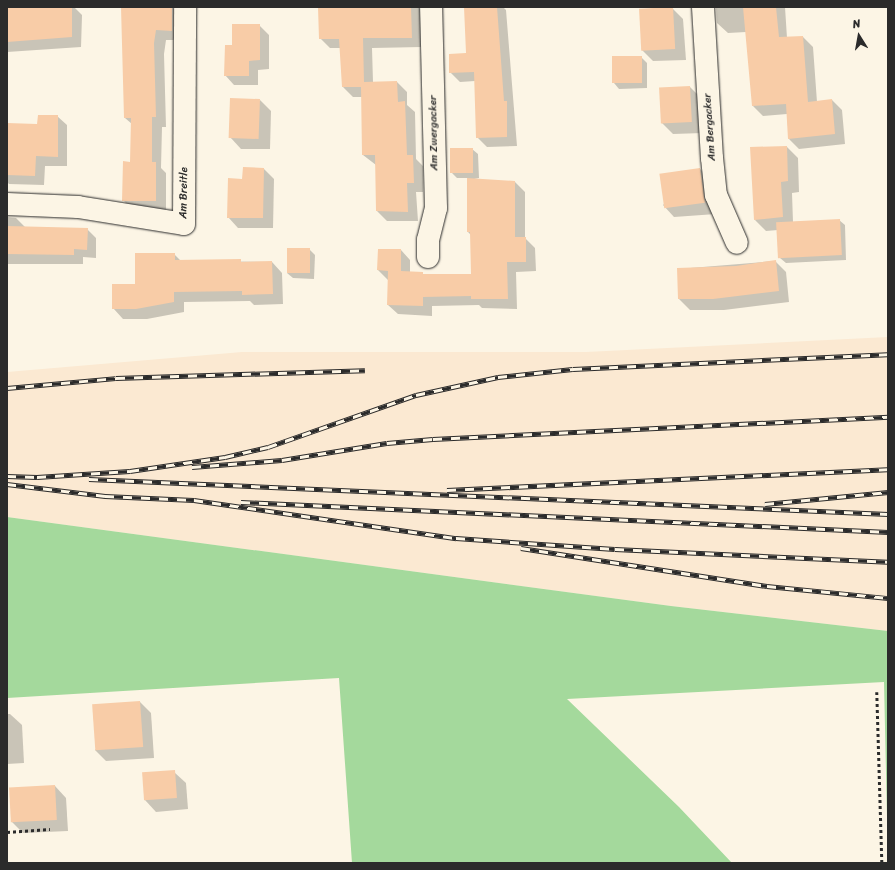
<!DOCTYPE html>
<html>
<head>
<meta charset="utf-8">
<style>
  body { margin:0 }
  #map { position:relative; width:895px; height:870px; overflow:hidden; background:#fcf5e5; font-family:Sriracha,sans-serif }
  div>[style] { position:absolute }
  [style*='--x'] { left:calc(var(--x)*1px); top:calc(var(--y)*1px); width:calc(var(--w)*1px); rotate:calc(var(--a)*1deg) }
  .built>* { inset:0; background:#fbe9d2 }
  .green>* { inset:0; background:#a4d99c }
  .shadow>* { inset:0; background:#0003 }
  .building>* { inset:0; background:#f8cca7; transform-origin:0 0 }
  .path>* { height:2.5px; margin-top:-1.25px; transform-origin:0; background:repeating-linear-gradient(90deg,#2b2b2b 0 3px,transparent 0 6px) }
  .roads { filter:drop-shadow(0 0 1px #2b2b2b) drop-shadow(0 0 1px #2b2b2b) }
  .minor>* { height:22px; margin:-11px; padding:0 11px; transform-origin:11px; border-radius:11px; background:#fcf5e5 }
  .rail>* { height:4.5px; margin-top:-2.25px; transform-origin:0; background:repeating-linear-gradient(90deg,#fcf5e5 0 9px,#2b2b2b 0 18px); box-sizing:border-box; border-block:1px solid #2b2b2b }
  span { translate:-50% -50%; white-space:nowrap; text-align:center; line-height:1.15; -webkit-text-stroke:3px #fcf5e5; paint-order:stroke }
  .street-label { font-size:11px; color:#2b2b2b }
  .frame { position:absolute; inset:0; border:8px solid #2b2b2b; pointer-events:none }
  .north { position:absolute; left:839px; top:16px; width:40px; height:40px; -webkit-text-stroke:3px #fcf5e5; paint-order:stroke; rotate:349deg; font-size:11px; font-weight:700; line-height:16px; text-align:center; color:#2b2b2b }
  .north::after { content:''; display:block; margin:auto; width:14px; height:18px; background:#2b2b2b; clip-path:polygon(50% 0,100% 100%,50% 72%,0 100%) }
</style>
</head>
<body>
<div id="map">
  <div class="built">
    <div style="clip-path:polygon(888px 337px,888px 631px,671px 606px,7px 517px,7px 372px,242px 352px,586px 352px)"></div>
  </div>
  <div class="green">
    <div style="clip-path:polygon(7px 517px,671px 606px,888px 631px,888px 863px,884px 682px,567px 699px,679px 807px,732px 863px,352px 863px,339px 678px,7px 698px)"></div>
  </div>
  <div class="shadow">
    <div style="clip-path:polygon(7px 7px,74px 7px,82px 15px,81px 47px,7px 52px)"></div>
    <div style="clip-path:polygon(122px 7px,172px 7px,182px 17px,182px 40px,166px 40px,164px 54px,166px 127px,162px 127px,161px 168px,166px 173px,166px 211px,133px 210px,123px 200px,131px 163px,132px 124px,125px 118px)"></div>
    <div style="clip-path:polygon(319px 7px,418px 7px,420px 9px,422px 47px,372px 48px,373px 82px,397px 82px,407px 92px,407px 105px,415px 112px,416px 159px,423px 166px,423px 192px,416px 192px,418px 221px,387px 221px,377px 211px,376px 165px,363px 155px,363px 97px,353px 97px,343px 87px,341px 48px,330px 48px,320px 38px)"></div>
    <div style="clip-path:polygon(465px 7px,503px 7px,506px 10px,517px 146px,487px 147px,477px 137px,475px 81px,460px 82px,450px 72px,467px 54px)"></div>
    <div style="clip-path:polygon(716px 7px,785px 7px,787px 38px,803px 37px,813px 47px,817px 102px,832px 100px,842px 110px,845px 144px,799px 149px,789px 139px,787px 114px,763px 116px,753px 106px,746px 32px,728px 33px,717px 23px)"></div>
    <div style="clip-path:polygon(672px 8px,683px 19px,686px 60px,653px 61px,642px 50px)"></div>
    <div style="clip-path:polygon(259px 25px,269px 35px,269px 69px,258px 70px,258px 85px,234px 85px,225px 75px,233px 46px)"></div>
    <div style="clip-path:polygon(641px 57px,647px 63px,647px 88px,619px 89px,614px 83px)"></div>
    <div style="clip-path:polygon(690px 87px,701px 98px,703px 133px,673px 134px,662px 123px)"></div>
    <div style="clip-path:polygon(260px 100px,271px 111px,270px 149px,241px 149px,230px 137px)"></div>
    <div style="clip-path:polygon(57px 116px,67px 125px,67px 166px,45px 166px,44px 185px,9px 184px,7px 182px,7px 124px,38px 125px)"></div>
    <div style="clip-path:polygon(787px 147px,798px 158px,799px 192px,792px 193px,793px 222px,839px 220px,845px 225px,846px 260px,786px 263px,780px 258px,778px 230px,766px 231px,755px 220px)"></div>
    <div style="clip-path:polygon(472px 149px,478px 154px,479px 178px,469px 180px,515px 182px,525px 192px,525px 238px,535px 248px,536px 271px,516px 272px,517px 309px,482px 308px,479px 305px,432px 306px,432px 316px,398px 314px,388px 305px,388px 280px,378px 270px,401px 250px,410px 260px,410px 272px,425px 275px,472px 275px,471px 235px,468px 232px,468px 178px,457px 178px,452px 173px)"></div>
    <div style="clip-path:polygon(264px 169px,274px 179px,273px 228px,238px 228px,228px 217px,243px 180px)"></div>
    <div style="clip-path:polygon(700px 169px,711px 180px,716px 214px,674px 217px,663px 205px)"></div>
    <div style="clip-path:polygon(7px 217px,16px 218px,25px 227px,87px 229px,96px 238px,96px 258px,83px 257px,83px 264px,7px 264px)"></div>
    <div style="clip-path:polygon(309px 249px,315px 255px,314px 279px,293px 278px,287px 273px)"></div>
    <div style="clip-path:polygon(174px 254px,181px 261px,272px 262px,282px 273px,283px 304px,254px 305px,250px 301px,184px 302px,184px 312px,147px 319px,123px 319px,113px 308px,136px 285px)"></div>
    <div style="clip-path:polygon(775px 261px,786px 272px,789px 302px,724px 310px,690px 310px,679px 299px,678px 269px)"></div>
    <div style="clip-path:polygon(140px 702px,151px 713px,154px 758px,106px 761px,95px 750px)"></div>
    <div style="clip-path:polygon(7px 714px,10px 714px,22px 725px,24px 763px,7px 764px)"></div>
    <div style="clip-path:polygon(174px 772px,186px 783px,188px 809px,156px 812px,145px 800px)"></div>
    <div style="clip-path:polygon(55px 786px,66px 798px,68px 831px,23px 833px,12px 822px,10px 789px)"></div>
  </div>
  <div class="building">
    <div style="clip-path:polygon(7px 7px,72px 7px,72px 37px,7px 42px)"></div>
    <div style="clip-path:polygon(121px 7px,172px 7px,172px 31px,156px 30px,154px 43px,156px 117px,152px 117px,152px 162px,156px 162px,156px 201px,122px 201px,123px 161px,130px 162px,131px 118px,124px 118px)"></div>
    <div style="clip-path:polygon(318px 7px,411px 7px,412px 38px,363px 38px,364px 82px,397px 81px,398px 102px,405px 101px,407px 155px,413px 155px,414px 183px,407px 183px,408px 212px,376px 211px,375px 155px,362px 155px,361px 87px,342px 87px,339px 39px,319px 39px)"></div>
    <div style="clip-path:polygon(464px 7px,497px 7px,504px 101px,507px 101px,507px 137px,476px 138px,474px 72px,449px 73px,449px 54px,466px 53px)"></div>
    <div style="left:673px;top:7px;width:42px;height:34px;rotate:87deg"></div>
    <div style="clip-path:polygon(743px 7px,776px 7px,779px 37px,803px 36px,808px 102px,832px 99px,835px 134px,788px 139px,786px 104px,752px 106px)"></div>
    <div style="clip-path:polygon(232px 24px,260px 24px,260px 60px,249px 61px,249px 76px,224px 76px,225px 45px,232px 45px)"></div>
    <div style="left:642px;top:56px;width:27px;height:30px;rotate:90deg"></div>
    <div style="left:690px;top:86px;width:36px;height:31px;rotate:87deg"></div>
    <div style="left:230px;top:98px;width:30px;height:40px;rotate:2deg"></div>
    <div style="clip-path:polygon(38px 115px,58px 115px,58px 157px,36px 156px,35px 176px,7px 175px,7px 123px,37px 124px)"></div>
    <div style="clip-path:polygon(787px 146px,788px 181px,781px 182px,783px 217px,754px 220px,750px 147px)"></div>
    <div style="left:450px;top:148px;width:23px;height:25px"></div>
    <div style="clip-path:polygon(243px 167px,264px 168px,263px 218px,227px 218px,228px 178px,242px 179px)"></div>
    <div style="left:700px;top:168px;width:35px;height:41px;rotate:82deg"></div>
    <div style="clip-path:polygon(467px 178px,515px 181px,515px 237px,526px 237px,526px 262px,507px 262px,508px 299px,471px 299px,471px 296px,423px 297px,423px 306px,387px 305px,388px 271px,377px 270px,378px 249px,401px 249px,401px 271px,423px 272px,423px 274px,471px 274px,470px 232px,467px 232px)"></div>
    <div style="left:840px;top:219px;width:36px;height:64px;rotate:87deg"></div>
    <div style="clip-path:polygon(7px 226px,88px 228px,87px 250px,74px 249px,74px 255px,7px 254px)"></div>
    <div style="left:287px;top:248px;width:23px;height:25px"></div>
    <div style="clip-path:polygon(135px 253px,175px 253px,175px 260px,241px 259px,241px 262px,272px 261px,273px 294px,242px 295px,242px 291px,174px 292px,174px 302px,136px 309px,112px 309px,112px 284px,135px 284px)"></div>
    <div style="clip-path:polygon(776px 260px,779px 291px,713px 299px,678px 299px,677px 268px,736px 266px)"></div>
    <div style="left:140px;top:701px;width:46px;height:48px;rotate:86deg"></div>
    <div style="left:175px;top:770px;width:28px;height:33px;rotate:86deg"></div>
    <div style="left:55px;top:785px;width:35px;height:46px;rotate:87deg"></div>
  </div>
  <div class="path">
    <div style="--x:877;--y:692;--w:171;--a:88.3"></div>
    <div style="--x:7;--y:832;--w:43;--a:-4"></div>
  </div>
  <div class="roads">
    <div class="minor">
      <div style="--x:703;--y:7;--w:151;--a:86.6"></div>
      <div style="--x:712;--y:158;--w:37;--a:84"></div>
      <div style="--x:716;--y:195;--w:52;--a:66.4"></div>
      <div style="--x:7;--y:204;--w:71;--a:2.4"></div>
      <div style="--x:78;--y:207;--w:107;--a:9.1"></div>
      <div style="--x:184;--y:224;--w:217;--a:-89.7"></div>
      <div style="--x:428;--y:257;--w:17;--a:-90"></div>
      <div style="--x:428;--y:240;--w:33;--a:-76"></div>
      <div style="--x:436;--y:208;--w:201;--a:-91.4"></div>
    </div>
  </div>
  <div class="rail">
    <div style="--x:7;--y:388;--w:109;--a:-5.2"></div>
    <div style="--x:116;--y:378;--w:249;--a:-1.8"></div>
    <div style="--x:192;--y:467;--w:90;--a:-4.4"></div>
    <div style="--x:282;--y:460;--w:106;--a:-9.2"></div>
    <div style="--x:387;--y:443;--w:46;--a:-5"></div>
    <div style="--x:433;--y:439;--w:456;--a:-2.8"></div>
    <div style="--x:7;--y:476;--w:30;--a:2"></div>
    <div style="--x:37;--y:477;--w:93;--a:-3.7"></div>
    <div style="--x:130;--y:471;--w:96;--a:-8.4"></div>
    <div style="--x:225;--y:457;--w:44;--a:-13.1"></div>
    <div style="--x:268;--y:447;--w:157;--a:-19.4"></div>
    <div style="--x:416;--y:395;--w:84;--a:-12.4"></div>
    <div style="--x:498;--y:377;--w:75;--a:-6.1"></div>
    <div style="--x:573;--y:369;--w:315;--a:-2.7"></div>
    <div style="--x:89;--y:479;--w:800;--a:2.51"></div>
    <div style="--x:7;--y:484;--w:99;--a:7"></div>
    <div style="--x:105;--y:496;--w:89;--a:2.6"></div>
    <div style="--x:194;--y:500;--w:265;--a:8.3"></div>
    <div style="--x:456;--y:538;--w:159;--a:4"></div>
    <div style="--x:615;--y:549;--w:273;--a:2.7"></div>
    <div style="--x:447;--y:490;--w:441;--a:-2.7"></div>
    <div style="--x:241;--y:502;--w:648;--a:2.65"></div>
    <div style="--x:765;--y:504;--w:124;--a:-5.6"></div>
    <div style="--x:521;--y:548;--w:249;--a:8.8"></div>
    <div style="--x:767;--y:586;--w:122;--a:5.7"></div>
  </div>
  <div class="street-label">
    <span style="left:710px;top:127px;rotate:-94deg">Am Bergacker</span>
    <span style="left:434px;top:133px;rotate:-91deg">Am Zwergacker</span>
    <span style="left:184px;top:193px;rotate:-89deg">Am Breitle</span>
  </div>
  <div class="frame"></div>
  <div class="north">N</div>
</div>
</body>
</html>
